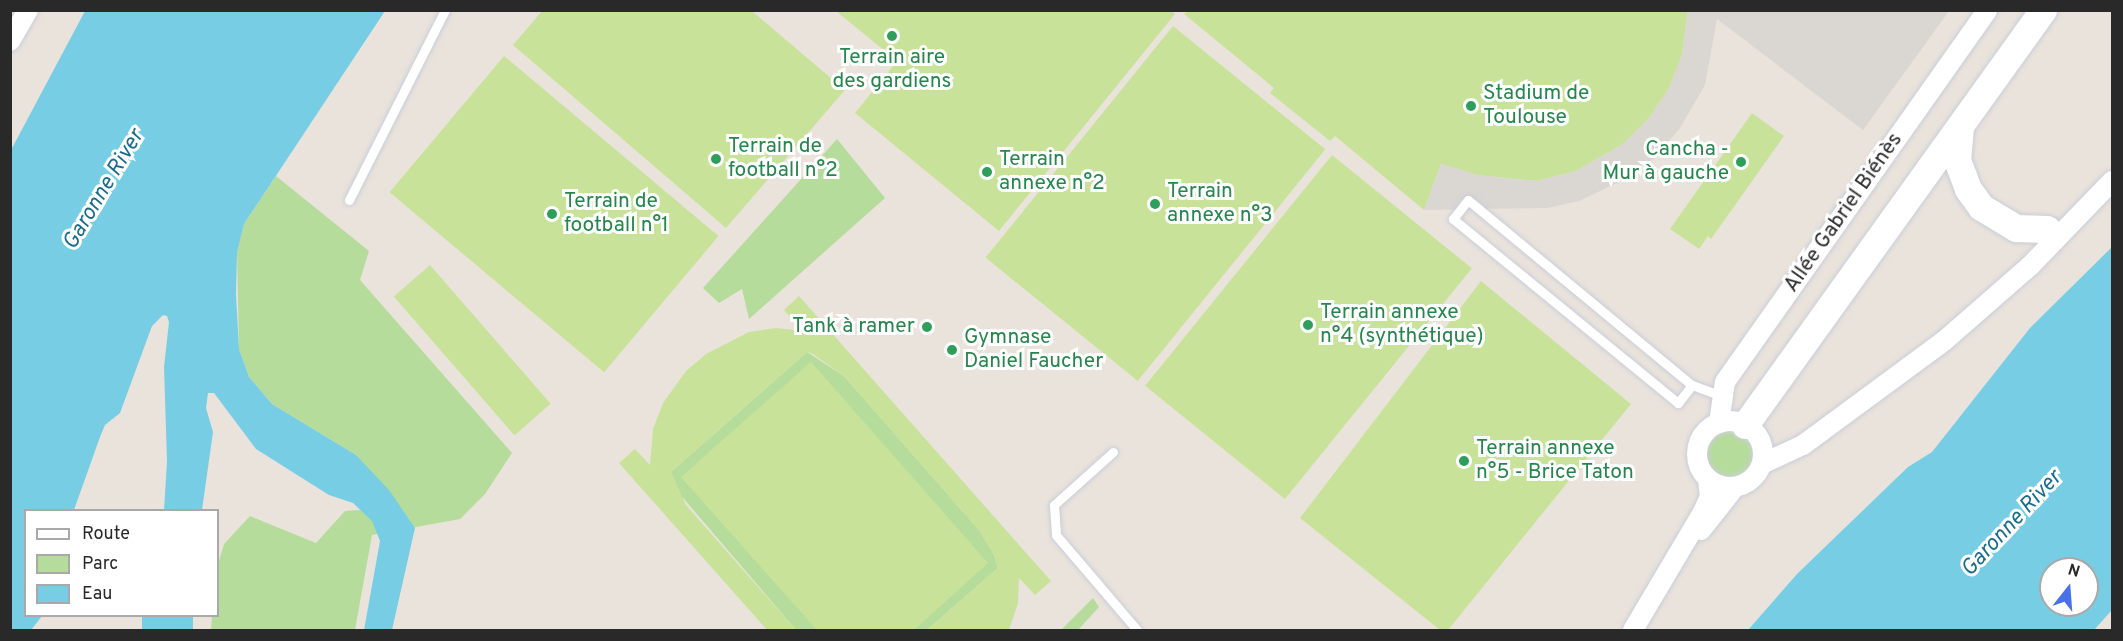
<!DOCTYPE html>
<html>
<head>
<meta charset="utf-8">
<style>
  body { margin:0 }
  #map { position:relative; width:2123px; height:641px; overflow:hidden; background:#eae3dc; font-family:Overpass,sans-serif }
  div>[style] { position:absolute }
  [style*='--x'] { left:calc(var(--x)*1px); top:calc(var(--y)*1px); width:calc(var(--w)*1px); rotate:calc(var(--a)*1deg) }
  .green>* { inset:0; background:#b6dc9c }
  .round { border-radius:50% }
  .pitch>* { inset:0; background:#c8e399; transform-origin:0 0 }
  .plaza>* { inset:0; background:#dad6d2 }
  .water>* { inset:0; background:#77cee4; transform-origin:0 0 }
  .roads { filter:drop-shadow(0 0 2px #caced9) drop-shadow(0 0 2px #caced9) }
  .lane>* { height:9px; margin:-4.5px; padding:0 4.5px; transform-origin:4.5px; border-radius:4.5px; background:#fff }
  .street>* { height:20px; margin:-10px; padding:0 10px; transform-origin:10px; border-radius:10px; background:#fff }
  .street>.ring { margin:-10px; padding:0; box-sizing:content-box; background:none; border:20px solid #fff; border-radius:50% }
  .secondary>* { height:27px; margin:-13.5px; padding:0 13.5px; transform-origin:13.5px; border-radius:13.5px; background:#fff }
  .dots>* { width:16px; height:16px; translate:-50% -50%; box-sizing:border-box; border:3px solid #fff; border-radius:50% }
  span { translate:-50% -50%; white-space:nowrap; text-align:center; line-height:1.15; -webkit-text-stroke:6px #fff; paint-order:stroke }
  .leisure-label { font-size:21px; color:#27864d }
  .left { translate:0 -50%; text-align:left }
  .right { translate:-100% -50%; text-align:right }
  .street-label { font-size:21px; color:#292929 }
  .water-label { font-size:22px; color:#186c8d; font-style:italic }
  .frame { position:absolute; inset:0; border:12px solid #292929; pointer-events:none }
  .legend { position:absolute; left:24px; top:509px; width:195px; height:108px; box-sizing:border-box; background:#fff; border:2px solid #a9a9a9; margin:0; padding:8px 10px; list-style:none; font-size:18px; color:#292929 }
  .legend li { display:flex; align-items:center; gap:12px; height:30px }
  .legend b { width:30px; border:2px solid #a9a9a9 }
  .north { position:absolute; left:2039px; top:557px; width:60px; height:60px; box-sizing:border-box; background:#fff; border:2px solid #a9a9a9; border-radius:50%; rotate:17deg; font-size:16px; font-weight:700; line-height:24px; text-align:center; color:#292929 }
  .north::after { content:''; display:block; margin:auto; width:21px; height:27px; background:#4971ea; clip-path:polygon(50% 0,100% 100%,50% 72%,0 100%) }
</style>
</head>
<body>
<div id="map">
  <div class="green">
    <div style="clip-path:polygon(837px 139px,885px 198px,749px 319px,742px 289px,719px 303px,703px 288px)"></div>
    <div style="clip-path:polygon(276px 176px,369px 251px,360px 280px,512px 453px,485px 494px,460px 519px,372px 535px,355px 630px,211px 630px,212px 616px,218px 616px,218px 564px,224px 544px,250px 516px,316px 543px,345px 511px,400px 507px,356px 455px,272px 404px,249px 377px,239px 349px,237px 253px,244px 224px)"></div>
    <div style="clip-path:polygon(807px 352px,844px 376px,979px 530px,994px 555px,998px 568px,927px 630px,796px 630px,678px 492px,671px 472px)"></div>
    <div class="round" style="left:1707px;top:432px;width:46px;height:46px"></div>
    <div style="clip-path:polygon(1093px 598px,1099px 607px,1078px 630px,1061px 630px)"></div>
  </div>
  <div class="pitch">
    <div style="clip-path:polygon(1171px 10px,1175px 14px,999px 231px,855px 113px,897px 61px,836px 11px)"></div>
    <div style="clip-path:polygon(1190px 10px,1688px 11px,1682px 55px,1669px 88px,1649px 118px,1623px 144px,1576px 171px,1536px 181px,1477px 175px,1441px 164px,1424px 210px,1335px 136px,1330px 141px,1270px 93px,1274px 88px,1184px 14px)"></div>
    <div style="clip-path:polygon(542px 11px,752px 11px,845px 90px,726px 228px,513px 45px)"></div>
    <div style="left:1173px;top:26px;width:196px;height:298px;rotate:39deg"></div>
    <div style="left:504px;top:56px;width:280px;height:178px;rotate:40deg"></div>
    <div style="clip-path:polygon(1752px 113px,1784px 136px,1711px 239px,1708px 236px,1699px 249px,1670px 229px)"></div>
    <div style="left:1332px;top:155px;width:180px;height:297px;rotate:39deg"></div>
    <div style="left:430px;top:265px;width:184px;height:48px;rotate:49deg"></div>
    <div style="clip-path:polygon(1481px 281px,1631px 404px,1448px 630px,1440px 630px,1300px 518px)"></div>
    <div style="clip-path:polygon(799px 296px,1051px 581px,1035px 595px,1019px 578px,1018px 603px,1009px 630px,927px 630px,998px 568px,994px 555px,979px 530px,844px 376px,813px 354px,807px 352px,671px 472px,686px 505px,796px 630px,767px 630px,619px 463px,635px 449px,650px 465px,653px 429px,663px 403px,686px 371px,706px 354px,749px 332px,776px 328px,803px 331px,784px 310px)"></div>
    <div style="clip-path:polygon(811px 362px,988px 563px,914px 630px,817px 630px,681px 477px)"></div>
  </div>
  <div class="plaza">
    <div style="clip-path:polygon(1688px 11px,1949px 11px,1863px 130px,1717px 19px,1705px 85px,1680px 128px,1656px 157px,1623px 180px,1579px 201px,1547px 208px,1424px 210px,1441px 164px,1478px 175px,1536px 181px,1576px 171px,1623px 144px,1649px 118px,1669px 88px,1682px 55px)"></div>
  </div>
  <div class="water">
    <div style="clip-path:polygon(85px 11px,385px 11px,244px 224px,237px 253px,236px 294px,239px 349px,249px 377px,272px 404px,356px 455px,389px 490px,415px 528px,392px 630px,364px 630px,380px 541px,372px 521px,353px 503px,329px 495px,256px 449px,214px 393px,208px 393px,206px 408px,213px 432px,202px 510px,164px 510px,167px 461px,164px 367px,169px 322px,167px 316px,163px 315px,152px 326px,120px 413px,105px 425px,100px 437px,74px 510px,26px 510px,26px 616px,42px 616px,31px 630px,11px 630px,11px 150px)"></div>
    <div style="clip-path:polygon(evenodd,2112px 247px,2112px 610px,2094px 630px,1748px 630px,1797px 574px,1908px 467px,1932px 452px,2030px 328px,2112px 247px,2051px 569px,2087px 569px,2087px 605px,2051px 605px,2051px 569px)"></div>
    <div style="left:142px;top:616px;width:51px;height:14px"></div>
  </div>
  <div class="roads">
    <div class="lane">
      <div style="--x:349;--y:200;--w:213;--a:-63.2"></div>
      <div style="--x:1692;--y:385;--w:23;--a:128"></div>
      <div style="--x:1678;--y:403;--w:291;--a:-140.7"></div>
      <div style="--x:1453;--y:219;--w:24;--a:-52"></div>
      <div style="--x:1468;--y:200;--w:291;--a:39.6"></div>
      <div style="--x:1692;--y:385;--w:32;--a:20"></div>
      <div style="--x:1113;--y:452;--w:79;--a:138.1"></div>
      <div style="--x:1054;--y:505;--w:30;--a:86"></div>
      <div style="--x:1056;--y:535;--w:125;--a:49.5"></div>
    </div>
    <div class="street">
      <div style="--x:10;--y:41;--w:36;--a:-60"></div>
      <div class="ring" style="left:1697px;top:421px;width:46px;height:46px"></div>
      <div style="--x:1719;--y:423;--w:41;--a:-81.7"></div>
      <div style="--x:1725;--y:382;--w:455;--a:-54.8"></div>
      <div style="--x:1762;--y:464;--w:45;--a:-24.9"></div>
      <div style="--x:1803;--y:445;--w:175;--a:-36.4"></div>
      <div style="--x:1944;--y:341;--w:114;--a:-41.1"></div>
      <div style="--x:2030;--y:266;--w:118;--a:-46"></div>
      <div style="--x:1701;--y:530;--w:55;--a:-51.7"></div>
      <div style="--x:1633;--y:630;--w:137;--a:-59.3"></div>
      <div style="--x:1703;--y:512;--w:17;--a:-66"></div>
      <div style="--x:1710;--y:496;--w:16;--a:-97"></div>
    </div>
    <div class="secondary">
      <div style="--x:1960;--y:127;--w:33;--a:95"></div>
      <div style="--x:1957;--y:160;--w:31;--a:69"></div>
      <div style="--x:1968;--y:189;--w:22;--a:54"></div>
      <div style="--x:1981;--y:207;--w:41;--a:31"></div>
      <div style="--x:2016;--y:228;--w:31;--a:2"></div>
      <div style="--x:1745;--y:425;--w:511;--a:-54.32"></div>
    </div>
  </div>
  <div class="dots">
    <div style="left:892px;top:36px;background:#2e9e5b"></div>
    <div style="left:1471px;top:106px;background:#2e9e5b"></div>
    <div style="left:716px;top:159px;background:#2e9e5b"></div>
    <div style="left:1741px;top:162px;background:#2e9e5b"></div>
    <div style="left:987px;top:172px;background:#2e9e5b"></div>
    <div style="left:1155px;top:204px;background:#2e9e5b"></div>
    <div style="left:552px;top:214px;background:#2e9e5b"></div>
    <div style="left:1308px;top:325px;background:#2e9e5b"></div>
    <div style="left:927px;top:327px;background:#2e9e5b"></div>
    <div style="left:952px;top:350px;background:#2e9e5b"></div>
    <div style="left:1464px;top:461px;background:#2e9e5b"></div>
  </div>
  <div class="leisure-label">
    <span style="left:892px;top:70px">Terrain aire<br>des gardiens</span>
    <span class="left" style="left:1483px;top:106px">Stadium de<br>Toulouse</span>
    <span class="left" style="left:728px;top:159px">Terrain de<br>football n°2</span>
    <span class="right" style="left:1729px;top:162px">Cancha -<br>Mur à gauche</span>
    <span class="left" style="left:999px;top:172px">Terrain<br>annexe n°2</span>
    <span class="left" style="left:1167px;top:204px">Terrain<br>annexe n°3</span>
    <span class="left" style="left:564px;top:214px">Terrain de<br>football n°1</span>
    <span class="left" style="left:1320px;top:325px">Terrain annexe<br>n°4 (synthétique)</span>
    <span class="right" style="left:915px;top:327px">Tank à ramer</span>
    <span class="left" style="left:964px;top:350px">Gymnase<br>Daniel Faucher</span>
    <span class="left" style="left:1476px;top:461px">Terrain annexe<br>n°5 - Brice Taton</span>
  </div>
  <div class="street-label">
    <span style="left:1844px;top:213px;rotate:-55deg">Allée Gabriel Biénès</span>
  </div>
  <div class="water-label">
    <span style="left:104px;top:190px;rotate:-59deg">Garonne River</span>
    <span style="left:2012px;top:524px;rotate:-47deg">Garonne River</span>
  </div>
  <div class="frame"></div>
  <ul class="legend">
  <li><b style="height:8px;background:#fff"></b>Route</li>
  <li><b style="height:16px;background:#b6dc9c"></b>Parc</li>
  <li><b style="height:16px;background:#77cee4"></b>Eau</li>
  </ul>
  <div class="north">N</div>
</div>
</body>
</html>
